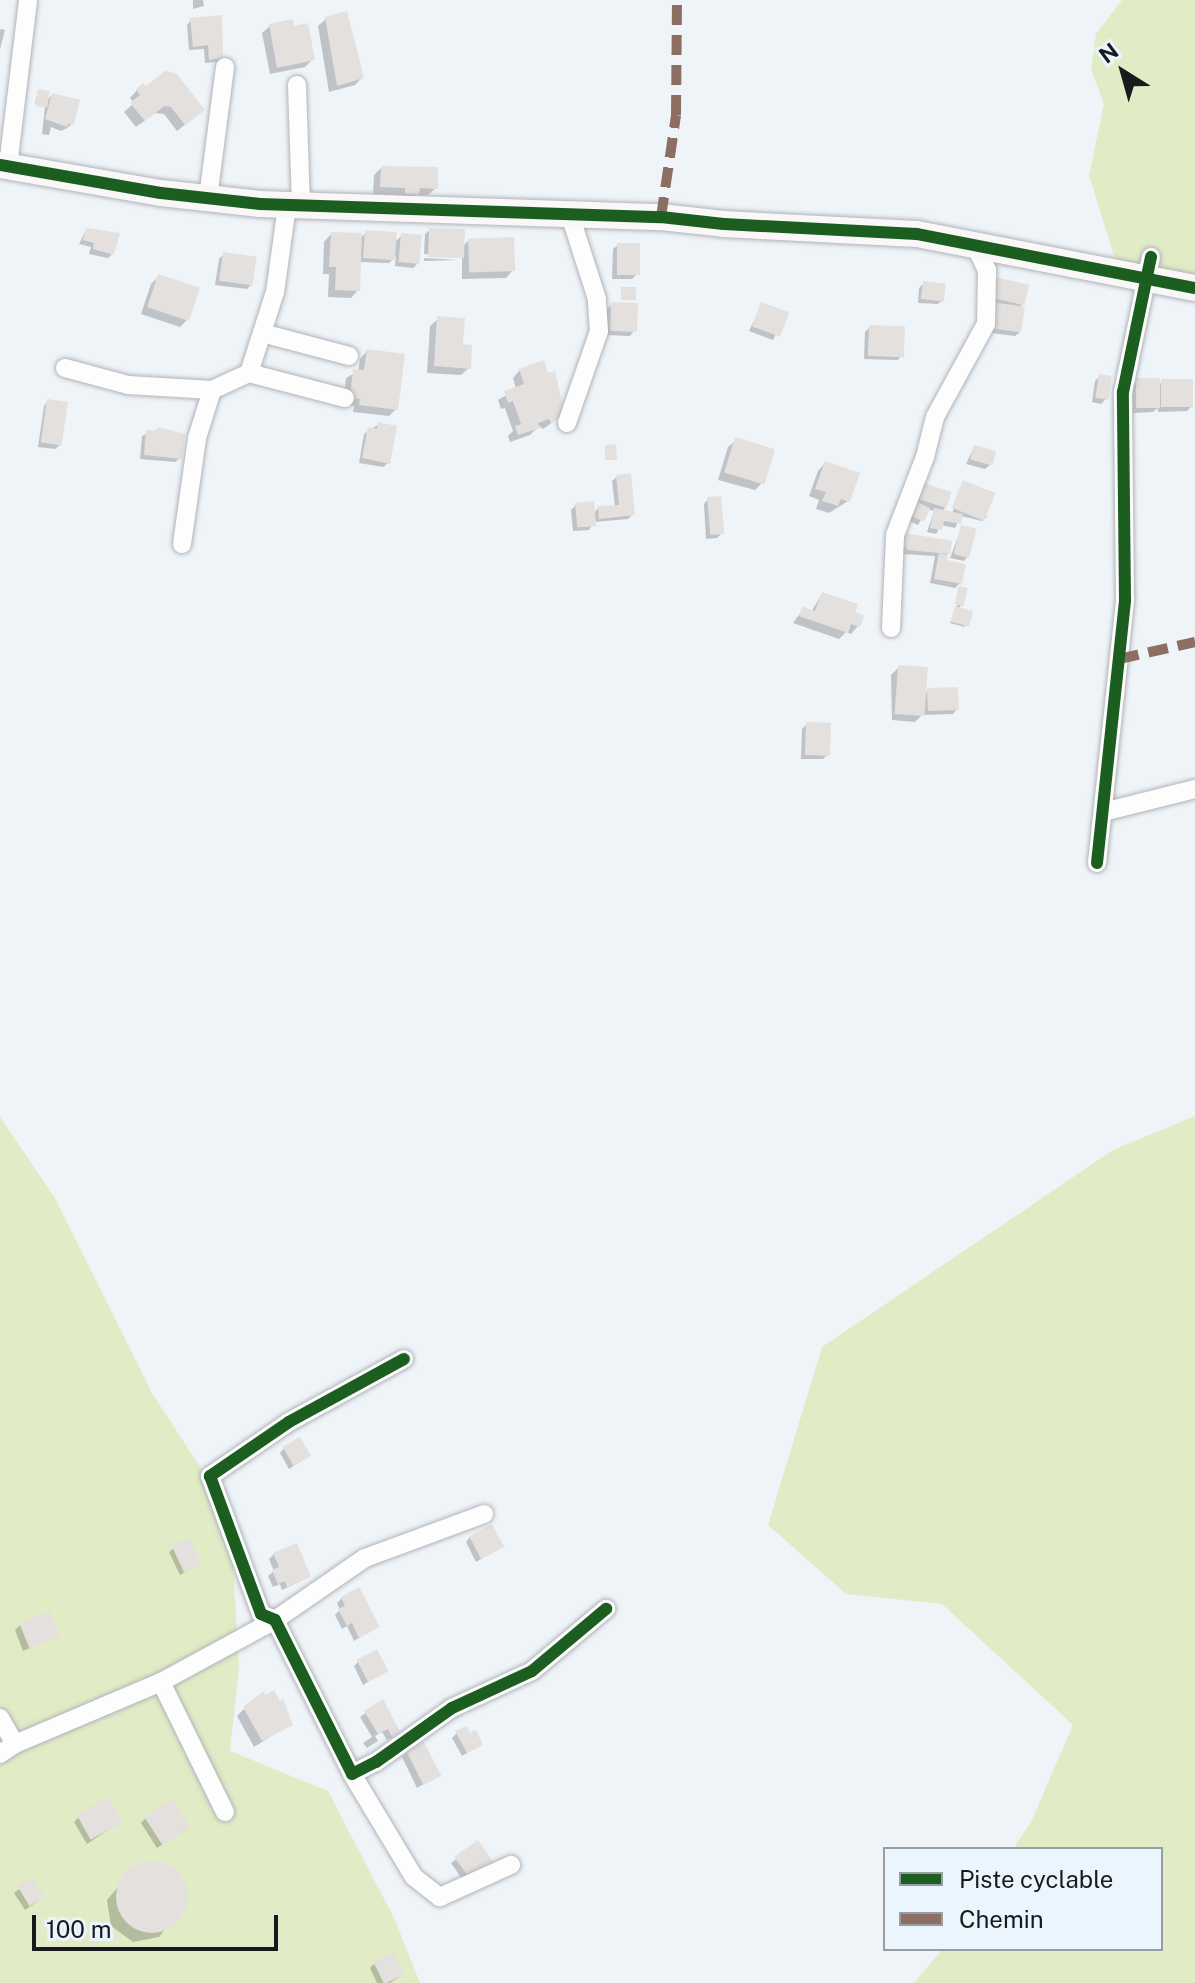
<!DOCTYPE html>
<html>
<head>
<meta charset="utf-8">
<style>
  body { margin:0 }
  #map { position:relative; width:1195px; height:1983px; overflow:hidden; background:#eff4f9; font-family:"Public Sans",sans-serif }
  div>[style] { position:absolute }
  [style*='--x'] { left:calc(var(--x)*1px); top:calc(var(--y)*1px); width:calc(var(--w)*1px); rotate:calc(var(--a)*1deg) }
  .green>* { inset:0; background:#e1ecc6 }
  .shadow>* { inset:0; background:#0003 }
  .building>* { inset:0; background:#e4e0de; transform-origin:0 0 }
  .round { border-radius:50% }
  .roads { filter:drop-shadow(0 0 2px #b0b4b8) drop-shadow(0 0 2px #b0b4b8) }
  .street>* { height:18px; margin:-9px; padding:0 9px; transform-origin:9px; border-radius:9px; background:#fdfdfe }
  .secondary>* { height:26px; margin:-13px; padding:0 13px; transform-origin:13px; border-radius:13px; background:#f9f7f7 }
  .quiet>* { height:10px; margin-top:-5px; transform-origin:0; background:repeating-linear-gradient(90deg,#8d6e63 0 20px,transparent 0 30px) }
  .cycleway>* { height:12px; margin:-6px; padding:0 6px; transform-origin:6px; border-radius:6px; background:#1b5e20 }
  span { translate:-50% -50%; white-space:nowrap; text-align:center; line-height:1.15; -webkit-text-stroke:7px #ebf5fd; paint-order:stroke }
  .legend { position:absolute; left:883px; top:1847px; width:280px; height:104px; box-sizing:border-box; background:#ebf5fd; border:2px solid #969ea3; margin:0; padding:10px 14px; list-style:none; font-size:24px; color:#171b1d }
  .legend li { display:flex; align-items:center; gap:16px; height:40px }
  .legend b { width:40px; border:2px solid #969ea3 }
  .north { position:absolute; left:1083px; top:32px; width:80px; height:80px; -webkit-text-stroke:6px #ebf5fd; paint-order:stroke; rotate:323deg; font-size:22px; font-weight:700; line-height:32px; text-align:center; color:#171b1d }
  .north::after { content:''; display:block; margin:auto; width:28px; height:36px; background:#171b1d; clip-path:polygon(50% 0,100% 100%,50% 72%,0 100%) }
  .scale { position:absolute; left:32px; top:1915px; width:246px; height:36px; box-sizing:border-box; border:4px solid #171b1d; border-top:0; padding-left:10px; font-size:24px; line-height:28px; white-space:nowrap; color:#171b1d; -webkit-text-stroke:6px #ebf5fd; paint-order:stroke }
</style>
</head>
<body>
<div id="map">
  <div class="green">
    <div style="clip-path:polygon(1122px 0,1195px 0,1195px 289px,1121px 279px,1089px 175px,1104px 104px,1091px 69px,1096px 34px)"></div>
    <div style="clip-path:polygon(1195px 1116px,1195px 1983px,914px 1983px,943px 1949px,1161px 1949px,1161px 1849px,1013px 1849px,1031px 1822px,1073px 1725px,942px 1604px,846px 1594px,768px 1525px,822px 1347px,1113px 1150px)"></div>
    <div style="clip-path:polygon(0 1117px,55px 1198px,152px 1393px,230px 1513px,239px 1667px,230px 1751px,328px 1791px,395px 1920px,420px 1983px,0 1983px)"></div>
  </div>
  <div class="shadow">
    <div style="clip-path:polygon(193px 0,203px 0,204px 6px,193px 9px)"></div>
    <div style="clip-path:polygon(326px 19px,362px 78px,355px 85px,329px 92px,318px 26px)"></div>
    <div style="clip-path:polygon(191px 20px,221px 57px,217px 62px,205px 63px,204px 49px,189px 50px,187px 25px)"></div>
    <div style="clip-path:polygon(270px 26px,313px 59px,305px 67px,270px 74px,262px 33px)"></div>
    <div style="clip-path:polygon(0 29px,5px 30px,0 49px)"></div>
    <div style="clip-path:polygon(137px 90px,195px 117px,177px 131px,164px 114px,155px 113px,136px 127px,124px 112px,134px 103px,130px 98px)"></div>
    <div style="clip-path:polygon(38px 91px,46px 101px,52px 95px,72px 124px,67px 128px,61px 131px,51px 127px,49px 135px,42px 134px,45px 106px,35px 104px)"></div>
    <div style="clip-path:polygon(381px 168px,436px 188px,428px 195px,416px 195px,410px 201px,398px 201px,398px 195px,373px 194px,374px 175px)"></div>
    <div style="clip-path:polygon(86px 230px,112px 254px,108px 258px,89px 254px,91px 247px,79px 244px)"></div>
    <div style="clip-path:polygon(430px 230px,462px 247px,469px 240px,513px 270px,506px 278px,462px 279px,462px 257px,424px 254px,425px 234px)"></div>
    <div style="clip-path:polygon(366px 232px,395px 242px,402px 235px,418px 263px,413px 268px,395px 266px,396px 256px,389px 263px,359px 262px,358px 290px,351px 298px,328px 297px,329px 274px,323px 274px,324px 242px,331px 234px,363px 236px)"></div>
    <div style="clip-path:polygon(618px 245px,637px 274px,632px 279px,612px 279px,613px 249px)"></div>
    <div style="clip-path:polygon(223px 255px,251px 285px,247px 289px,215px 285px,219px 259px)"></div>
    <div style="clip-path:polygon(424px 258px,459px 260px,424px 261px)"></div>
    <div style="clip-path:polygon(159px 276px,188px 319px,180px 327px,141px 314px,151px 284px)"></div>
    <div style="clip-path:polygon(924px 283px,943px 300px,938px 304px,918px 303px,919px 288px)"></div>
    <div style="clip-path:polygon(991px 284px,1022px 305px,1019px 308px,1020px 332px,1015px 336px,984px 332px)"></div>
    <div style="clip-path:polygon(612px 304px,634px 331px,630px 336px,606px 335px,607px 309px)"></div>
    <div style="clip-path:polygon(762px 304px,786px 313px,773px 340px,749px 331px)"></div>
    <div style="clip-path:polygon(438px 319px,461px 346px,469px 368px,461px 375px,427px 373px,430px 326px)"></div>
    <div style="clip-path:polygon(870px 327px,902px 355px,898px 360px,864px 359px,865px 332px)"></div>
    <div style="clip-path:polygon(367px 351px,396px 409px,389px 416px,353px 412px,354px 406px,343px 405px,346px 378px,358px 371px,360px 359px)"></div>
    <div style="clip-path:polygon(520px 370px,563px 415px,543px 429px,539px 426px,530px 435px,510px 442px,508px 436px,513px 431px,505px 408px,501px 409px,498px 400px,516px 389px,513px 378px)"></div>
    <div style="clip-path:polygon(1100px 376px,1106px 399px,1101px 404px,1092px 402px,1095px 381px)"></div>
    <div style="clip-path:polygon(1137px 381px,1158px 386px,1162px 382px,1191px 407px,1187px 411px,1158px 412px,1158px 408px,1153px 412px,1133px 413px,1133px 385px)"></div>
    <div style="clip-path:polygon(48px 401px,60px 445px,55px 449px,38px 447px,44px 406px)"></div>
    <div style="clip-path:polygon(379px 424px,388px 463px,383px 467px,359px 463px,364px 434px)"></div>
    <div style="clip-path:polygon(159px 429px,180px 458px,175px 462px,140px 459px,142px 436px)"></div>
    <div style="clip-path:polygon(736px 440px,762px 483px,755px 490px,718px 480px,728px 447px)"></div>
    <div style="clip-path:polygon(974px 447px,990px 465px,985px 469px,966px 464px)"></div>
    <div style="clip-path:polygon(825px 463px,848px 501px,829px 513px,816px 509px,819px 500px,809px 496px,818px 471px)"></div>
    <div style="clip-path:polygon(617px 477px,633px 514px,628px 519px,594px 522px,589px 530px,573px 531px,571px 510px,576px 505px,593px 514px,598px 508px,615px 507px,612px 481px)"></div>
    <div style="clip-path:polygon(964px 483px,987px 517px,982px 521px,961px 516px,955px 528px,941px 525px,936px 534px,927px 532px,934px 511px,927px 509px,918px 525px,901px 517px,920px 486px,945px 508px,942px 511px,952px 513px)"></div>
    <div style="clip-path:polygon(708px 499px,722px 533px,717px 538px,706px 539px,704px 504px)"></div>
    <div style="clip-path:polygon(962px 527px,968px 556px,964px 561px,950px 558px)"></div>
    <div style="clip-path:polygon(906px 535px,950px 543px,945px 562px,960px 583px,955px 588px,930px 583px,935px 556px,903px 554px,901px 539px)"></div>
    <div style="clip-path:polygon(958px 588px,966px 590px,959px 610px,965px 627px,950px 623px,957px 607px)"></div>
    <div style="clip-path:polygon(822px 594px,852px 614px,858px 626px,851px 634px,846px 632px,839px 639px,793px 623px,803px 609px,811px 612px)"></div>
    <div style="clip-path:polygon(899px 667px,924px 694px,928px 691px,957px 709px,953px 714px,922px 715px,915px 722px,892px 720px,891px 675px)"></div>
    <div style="clip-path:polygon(807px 724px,827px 755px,823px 759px,801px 759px,802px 729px)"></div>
    <div style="clip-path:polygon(284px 1448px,309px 1456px,289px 1469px,280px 1453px)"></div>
    <div style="clip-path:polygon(470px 1537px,501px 1547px,476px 1562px,466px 1542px)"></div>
    <div style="clip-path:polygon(174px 1548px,199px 1564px,180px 1575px,169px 1552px)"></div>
    <div style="clip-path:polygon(274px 1554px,309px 1577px,282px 1590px,280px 1584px,273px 1587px,268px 1576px,274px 1571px,269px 1559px)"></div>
    <div style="clip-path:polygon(342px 1598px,377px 1627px,354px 1641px,347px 1626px,342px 1629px,335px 1615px,340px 1610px,337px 1603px)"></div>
    <div style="clip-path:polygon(20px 1625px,57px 1636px,23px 1651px,15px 1630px)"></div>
    <div style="clip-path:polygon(358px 1662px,386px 1671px,363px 1685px,354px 1666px)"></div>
    <div style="clip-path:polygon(382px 1702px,393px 1737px,387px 1740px,382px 1732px,375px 1736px,378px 1741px,367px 1748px,363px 1743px,372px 1737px,360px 1717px)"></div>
    <div style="clip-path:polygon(245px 1708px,290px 1724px,254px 1747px,237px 1716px)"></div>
    <div style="clip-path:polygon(457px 1733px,470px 1736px,481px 1744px,462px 1756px,452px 1738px)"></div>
    <div style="clip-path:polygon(407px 1752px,438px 1775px,417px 1788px,402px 1757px)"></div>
    <div style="clip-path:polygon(78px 1818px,120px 1822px,87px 1844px,74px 1822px)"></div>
    <div style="clip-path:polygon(146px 1818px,183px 1831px,157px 1848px,141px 1823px)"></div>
    <div style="clip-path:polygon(478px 1843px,465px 1883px,451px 1863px)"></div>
    <div style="clip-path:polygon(160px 1863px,181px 1878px,185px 1904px,159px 1937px,133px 1942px,111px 1926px,107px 1900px,134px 1868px)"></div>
    <div style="clip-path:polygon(32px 1880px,38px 1901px,25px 1910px,14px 1893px)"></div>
    <div style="clip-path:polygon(375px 1963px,402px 1975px,390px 1983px,377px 1983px,370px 1968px)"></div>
  </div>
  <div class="building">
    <div style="clip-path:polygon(347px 11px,364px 78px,337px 86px,325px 17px)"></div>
    <div style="clip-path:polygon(222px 15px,223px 58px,209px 60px,208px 45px,193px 47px,190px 18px)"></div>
    <div style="clip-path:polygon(293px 19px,294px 26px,308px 23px,315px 60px,277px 68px,269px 24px)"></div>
    <div style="clip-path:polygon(165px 71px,176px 73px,205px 110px,185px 125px,171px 107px,164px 106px,145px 121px,130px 103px,140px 95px,136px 89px,143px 83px,146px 86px)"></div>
    <div style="left:38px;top:89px;width:12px;height:17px;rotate:9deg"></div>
    <div style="clip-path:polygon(52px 93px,80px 100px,74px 125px,68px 124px,67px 127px,45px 119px)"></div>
    <div style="clip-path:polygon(381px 166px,438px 167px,438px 189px,420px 188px,419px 195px,405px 194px,405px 188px,380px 187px)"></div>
    <div style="clip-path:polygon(86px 228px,120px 233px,114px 255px,93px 249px,94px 243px,83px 240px)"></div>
    <div style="left:429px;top:228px;width:36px;height:29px;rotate:2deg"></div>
    <div style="left:365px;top:230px;width:32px;height:28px;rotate:4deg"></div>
    <div style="clip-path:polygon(331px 232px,362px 233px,360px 291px,335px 290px,336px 267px,329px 267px)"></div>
    <div style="left:401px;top:233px;width:21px;height:29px;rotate:5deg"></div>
    <div style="left:514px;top:237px;width:34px;height:46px;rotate:88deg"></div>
    <div style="left:617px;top:243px;width:23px;height:32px"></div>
    <div style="left:223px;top:252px;width:34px;height:29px;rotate:8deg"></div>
    <div style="left:158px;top:274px;width:44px;height:35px;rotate:18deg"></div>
    <div style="left:995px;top:277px;width:35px;height:21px;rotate:13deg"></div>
    <div style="left:923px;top:281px;width:23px;height:18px;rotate:7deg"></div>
    <div style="left:621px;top:287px;width:15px;height:13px"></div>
    <div style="left:611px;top:302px;width:27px;height:29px;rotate:2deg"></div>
    <div style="left:761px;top:302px;width:30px;height:26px;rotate:20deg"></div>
    <div style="left:991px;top:302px;width:34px;height:26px;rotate:8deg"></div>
    <div style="clip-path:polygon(437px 316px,465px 318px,463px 344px,472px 345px,471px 369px,434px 366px)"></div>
    <div style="left:869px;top:325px;width:36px;height:31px;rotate:2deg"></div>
    <div style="clip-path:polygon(367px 349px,405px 354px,398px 410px,359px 405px,360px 399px,350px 398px,353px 369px,364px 370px)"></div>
    <div style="clip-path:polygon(544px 360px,548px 373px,555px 371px,565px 415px,551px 423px,549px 419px,538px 423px,540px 428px,518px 435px,515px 426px,521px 424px,513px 401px,508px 403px,504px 391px,524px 384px,519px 369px)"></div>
    <div style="left:1099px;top:374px;width:13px;height:24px;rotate:9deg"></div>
    <div style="left:1160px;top:378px;width:30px;height:24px;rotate:90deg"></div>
    <div style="left:1193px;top:379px;width:28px;height:32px;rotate:90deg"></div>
    <div style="left:47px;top:399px;width:21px;height:44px;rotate:8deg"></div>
    <div style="clip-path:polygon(378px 422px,397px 426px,390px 464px,362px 458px,368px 427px,377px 429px)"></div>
    <div style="clip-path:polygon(158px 427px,185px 434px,182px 459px,144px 455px,146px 430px,157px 431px)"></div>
    <div style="left:735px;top:437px;width:42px;height:37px;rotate:17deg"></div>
    <div style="clip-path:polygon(616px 444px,617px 460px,605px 460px,605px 445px)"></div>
    <div style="left:974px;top:445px;width:23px;height:15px;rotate:15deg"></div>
    <div style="clip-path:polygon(825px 461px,860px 473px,850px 502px,841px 499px,838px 506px,822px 501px,826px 492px,815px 489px)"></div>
    <div style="clip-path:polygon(631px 473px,635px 515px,599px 519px,598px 506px,619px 505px,616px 475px)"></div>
    <div style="left:963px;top:480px;width:35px;height:30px;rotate:22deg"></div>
    <div style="left:921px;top:482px;width:32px;height:17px;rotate:18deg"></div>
    <div style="left:721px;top:496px;width:38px;height:14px;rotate:85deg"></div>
    <div style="left:910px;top:499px;width:22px;height:15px;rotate:24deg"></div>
    <div style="left:594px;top:501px;width:25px;height:19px;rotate:85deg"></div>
    <div style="clip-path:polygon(934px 508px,963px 514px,961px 524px,944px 521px,942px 530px,930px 528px)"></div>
    <div style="left:961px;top:525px;width:16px;height:30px;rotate:14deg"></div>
    <div style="clip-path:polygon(905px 533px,952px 541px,950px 554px,908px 550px,903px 546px)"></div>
    <div style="clip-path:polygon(939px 553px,948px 555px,947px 560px,966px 564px,962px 584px,934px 579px)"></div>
    <div style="left:959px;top:586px;width:9px;height:19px;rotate:13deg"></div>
    <div style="clip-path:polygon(822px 592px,858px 604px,855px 612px,864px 616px,860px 627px,851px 624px,848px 633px,799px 616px,802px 606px,815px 611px)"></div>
    <div style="left:955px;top:606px;width:19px;height:16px;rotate:16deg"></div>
    <div style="left:898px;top:665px;width:30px;height:49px;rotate:4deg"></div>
    <div style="left:958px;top:687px;width:23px;height:31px;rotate:88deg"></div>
    <div style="left:806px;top:722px;width:25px;height:33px;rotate:2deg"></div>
    <div style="left:300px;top:1437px;width:22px;height:20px;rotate:60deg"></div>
    <div style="left:492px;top:1524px;width:26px;height:26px;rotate:62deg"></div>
    <div style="left:189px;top:1538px;width:29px;height:19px;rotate:65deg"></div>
    <div style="clip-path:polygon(297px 1543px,311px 1577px,287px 1587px,285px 1581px,278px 1584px,272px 1570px,279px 1567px,273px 1553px)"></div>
    <div style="clip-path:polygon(359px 1587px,380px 1627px,359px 1638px,352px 1623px,347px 1626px,338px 1609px,345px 1606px,341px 1597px)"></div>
    <div style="left:50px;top:1611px;width:27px;height:33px;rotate:68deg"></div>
    <div style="left:377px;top:1649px;width:25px;height:23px;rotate:63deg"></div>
    <div style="clip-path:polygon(274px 1690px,280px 1701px,283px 1699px,293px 1725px,262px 1741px,243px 1707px,264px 1691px,265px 1695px)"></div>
    <div style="clip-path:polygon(383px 1699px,400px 1732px,392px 1737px,388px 1729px,378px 1734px,364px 1711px)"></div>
    <div style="clip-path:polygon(467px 1726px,470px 1733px,476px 1730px,483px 1745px,467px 1753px,455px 1731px)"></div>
    <div style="left:424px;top:1742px;width:38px;height:20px;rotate:63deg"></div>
    <div style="left:108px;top:1797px;width:29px;height:36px;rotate:61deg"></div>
    <div style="left:172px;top:1799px;width:33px;height:33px;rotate:57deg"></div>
    <div style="left:478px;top:1840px;width:28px;height:29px;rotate:55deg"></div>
    <div class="round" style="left:116px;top:1861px;width:72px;height:72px"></div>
    <div style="left:33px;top:1877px;width:23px;height:18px;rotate:59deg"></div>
    <div style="left:393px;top:1952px;width:25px;height:22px;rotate:64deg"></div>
  </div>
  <div class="roads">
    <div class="street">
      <div style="--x:297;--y:85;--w:122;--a:88.1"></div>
      <div style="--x:8;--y:166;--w:167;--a:-83.1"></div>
      <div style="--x:208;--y:198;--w:132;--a:-82.6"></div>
      <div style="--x:287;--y:206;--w:87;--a:97.9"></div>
      <div style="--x:275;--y:292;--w:85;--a:107.8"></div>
      <div style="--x:249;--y:373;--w:99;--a:14.6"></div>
      <div style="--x:262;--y:333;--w:90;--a:14.8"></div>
      <div style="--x:65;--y:368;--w:65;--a:15.1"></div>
      <div style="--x:128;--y:385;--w:84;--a:3.4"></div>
      <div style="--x:212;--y:390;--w:41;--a:-24.7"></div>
      <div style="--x:567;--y:423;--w:97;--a:-70.8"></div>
      <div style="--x:599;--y:331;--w:32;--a:-94"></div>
      <div style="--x:597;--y:299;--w:88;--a:-107.8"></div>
      <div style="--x:182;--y:544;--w:107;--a:-81.9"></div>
      <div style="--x:197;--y:438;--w:50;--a:-72.6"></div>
      <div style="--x:891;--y:628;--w:93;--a:-87.5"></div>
      <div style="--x:895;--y:535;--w:84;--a:-69"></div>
      <div style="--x:925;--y:457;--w:41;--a:-76"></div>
      <div style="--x:935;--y:417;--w:106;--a:-61.3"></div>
      <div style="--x:986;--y:324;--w:54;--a:-88.9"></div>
      <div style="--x:987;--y:270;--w:28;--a:-116"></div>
      <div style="--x:1103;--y:812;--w:95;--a:-14"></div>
      <div style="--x:1097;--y:863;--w:264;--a:-83.9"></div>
      <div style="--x:1125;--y:600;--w:208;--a:-90.6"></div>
      <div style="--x:1123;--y:392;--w:138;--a:-78.3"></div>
      <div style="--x:404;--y:1359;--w:131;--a:151.3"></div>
      <div style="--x:289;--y:1422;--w:96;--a:145.6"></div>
      <div style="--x:210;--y:1476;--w:147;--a:69.7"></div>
      <div style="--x:261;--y:1614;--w:15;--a:23"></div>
      <div style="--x:275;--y:1620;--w:172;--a:63.4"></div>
      <div style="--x:352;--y:1774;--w:27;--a:-27"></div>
      <div style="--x:376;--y:1762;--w:93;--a:-35.4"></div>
      <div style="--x:452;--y:1708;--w:88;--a:-24.8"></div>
      <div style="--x:532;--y:1671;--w:97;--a:-40"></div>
      <div style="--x:161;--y:1682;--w:145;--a:63.8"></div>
      <div style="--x:0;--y:1718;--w:30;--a:60"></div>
      <div style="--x:0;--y:1754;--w:18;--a:-34"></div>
      <div style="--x:15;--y:1744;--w:159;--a:-23"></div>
      <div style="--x:161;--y:1682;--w:130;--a:-28.5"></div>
      <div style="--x:275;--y:1620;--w:109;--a:-34.6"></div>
      <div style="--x:365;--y:1558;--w:127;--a:-20.3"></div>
      <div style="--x:352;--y:1774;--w:120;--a:59"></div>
      <div style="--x:414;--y:1877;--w:33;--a:38"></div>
      <div style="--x:440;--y:1897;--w:78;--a:-24.3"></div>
    </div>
    <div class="secondary">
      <div style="--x:0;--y:165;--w:163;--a:9.9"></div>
      <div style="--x:161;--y:193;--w:100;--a:6.3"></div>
      <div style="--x:260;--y:204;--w:401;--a:1.9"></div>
      <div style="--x:661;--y:217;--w:63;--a:6.3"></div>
      <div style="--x:724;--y:224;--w:193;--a:3"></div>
      <div style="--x:917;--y:234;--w:283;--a:11"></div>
    </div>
  </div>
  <div class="quiet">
    <div style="--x:661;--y:217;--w:103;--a:-81.6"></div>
    <div style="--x:676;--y:115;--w:115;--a:-89.5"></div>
    <div style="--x:1119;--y:659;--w:78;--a:-12.6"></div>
  </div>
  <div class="cycleway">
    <div style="--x:0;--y:165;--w:163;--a:9.9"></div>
    <div style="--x:161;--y:193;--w:100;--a:6.3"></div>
    <div style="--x:260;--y:204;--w:401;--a:1.9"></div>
    <div style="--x:661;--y:217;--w:63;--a:6.3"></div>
    <div style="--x:724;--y:224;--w:193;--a:3"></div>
    <div style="--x:917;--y:234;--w:283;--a:11"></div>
    <div style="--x:1097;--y:863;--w:264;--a:-83.9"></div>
    <div style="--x:1125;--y:600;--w:208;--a:-90.6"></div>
    <div style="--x:1123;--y:392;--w:138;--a:-78.3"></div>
    <div style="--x:404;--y:1359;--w:131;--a:151.3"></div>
    <div style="--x:289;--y:1422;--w:96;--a:145.6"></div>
    <div style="--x:210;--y:1476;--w:147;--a:69.7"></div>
    <div style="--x:261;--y:1614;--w:15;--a:23"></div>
    <div style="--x:275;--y:1620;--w:172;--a:63.4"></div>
    <div style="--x:352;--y:1774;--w:27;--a:-27"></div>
    <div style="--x:376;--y:1762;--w:93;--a:-35.4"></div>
    <div style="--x:452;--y:1708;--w:88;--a:-24.8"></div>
    <div style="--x:532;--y:1671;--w:97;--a:-40"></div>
  </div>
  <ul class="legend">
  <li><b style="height:10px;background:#1b5e20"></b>Piste cyclable</li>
  <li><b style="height:10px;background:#8d6e63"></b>Chemin</li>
  </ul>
  <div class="north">N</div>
  <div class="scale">100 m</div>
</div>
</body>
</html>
